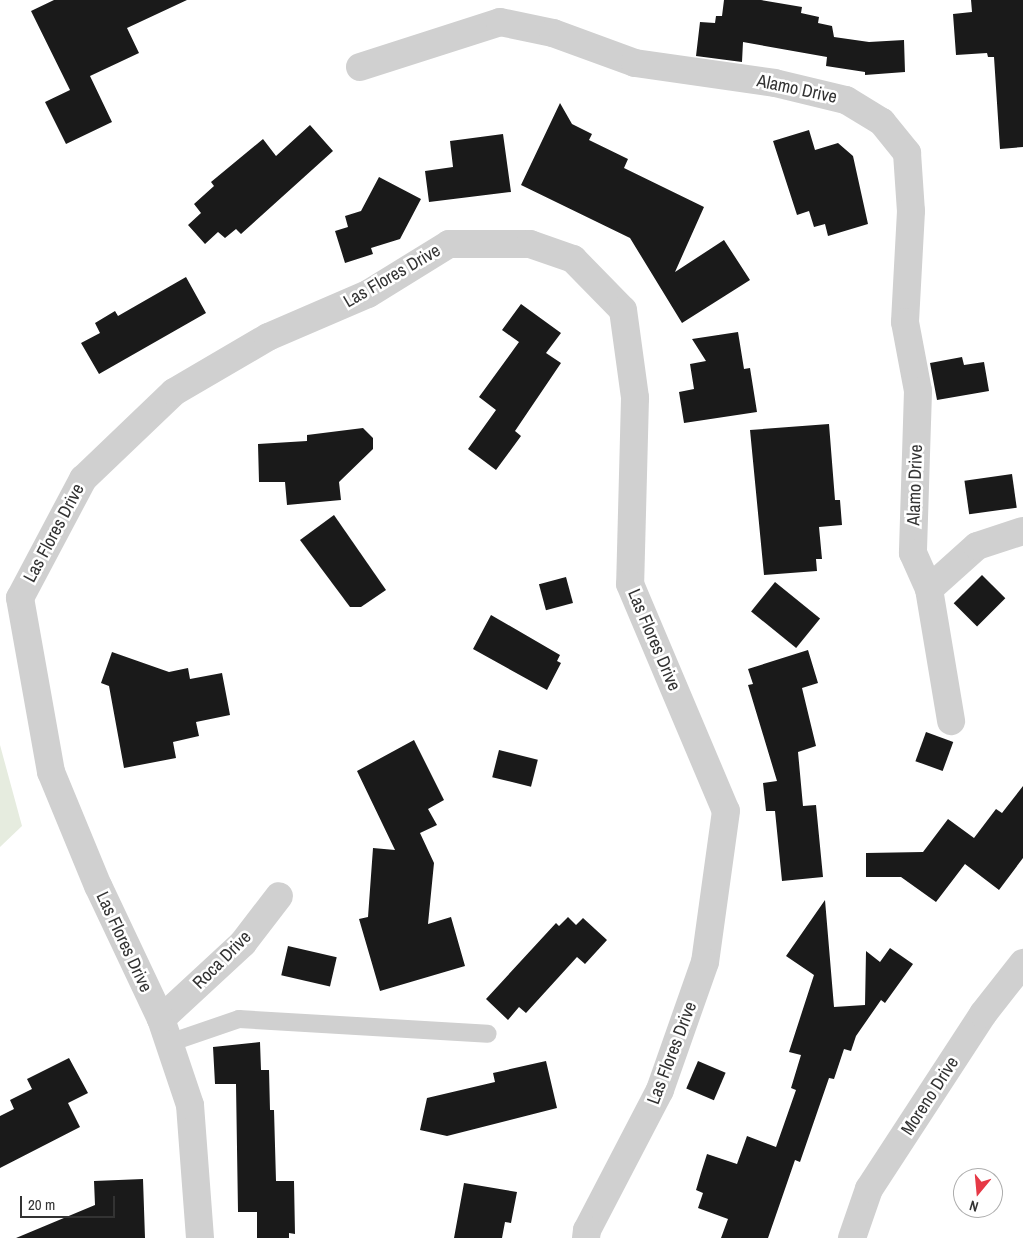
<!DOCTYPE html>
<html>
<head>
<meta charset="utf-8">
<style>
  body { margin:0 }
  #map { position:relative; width:1023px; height:1238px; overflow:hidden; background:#fff; font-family:"Archivo Narrow",sans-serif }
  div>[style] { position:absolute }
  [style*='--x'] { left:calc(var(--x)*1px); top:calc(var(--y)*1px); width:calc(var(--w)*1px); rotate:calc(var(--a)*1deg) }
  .green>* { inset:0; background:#e6ecdf }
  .building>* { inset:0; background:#1a1a1a; transform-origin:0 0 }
  .service>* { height:18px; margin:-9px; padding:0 9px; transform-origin:9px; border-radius:9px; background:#d0d0d0 }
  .minor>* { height:28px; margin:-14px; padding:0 14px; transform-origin:14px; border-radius:14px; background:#d0d0d0 }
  span { translate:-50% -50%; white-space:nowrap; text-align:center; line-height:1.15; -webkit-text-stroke:5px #fff; paint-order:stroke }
  .street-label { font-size:18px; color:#333 }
  .north { position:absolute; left:953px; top:1168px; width:50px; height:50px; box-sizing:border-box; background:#fff; border:1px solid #adadad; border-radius:50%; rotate:197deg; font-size:14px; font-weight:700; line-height:20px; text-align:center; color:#333 }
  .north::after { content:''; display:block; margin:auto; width:18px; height:22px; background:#e63946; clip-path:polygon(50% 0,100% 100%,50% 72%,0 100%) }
  .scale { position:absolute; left:20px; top:1196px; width:95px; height:22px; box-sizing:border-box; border:2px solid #333; border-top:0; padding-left:6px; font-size:15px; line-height:18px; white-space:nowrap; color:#333; -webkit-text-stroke:4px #fff; paint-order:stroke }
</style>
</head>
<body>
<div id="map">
  <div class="green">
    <div style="clip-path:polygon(0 745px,22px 826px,0 847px)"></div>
  </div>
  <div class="building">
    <div style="clip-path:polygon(54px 0,187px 0,127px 28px,139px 53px,90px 76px,112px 122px,66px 144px,45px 102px,70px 90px,31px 11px)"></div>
    <div style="clip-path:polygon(724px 0,761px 0,802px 7px,801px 13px,819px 17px,818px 23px,832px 26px,834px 37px,869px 42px,904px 40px,905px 72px,865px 75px,865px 72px,826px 66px,827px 57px,743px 42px,742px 62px,696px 56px,700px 22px,715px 23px,716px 16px,722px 16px)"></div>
    <div style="clip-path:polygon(971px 0,1023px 0,1023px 147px,1000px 149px,994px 57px,988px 57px,987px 53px,956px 55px,953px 14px,972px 12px)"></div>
    <div style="clip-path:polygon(560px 103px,572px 124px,592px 134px,589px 140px,628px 159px,624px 168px,704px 207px,675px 272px,724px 240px,750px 280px,682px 323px,630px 238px,521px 185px)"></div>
    <div style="clip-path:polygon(310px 125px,333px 151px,241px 234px,236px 229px,225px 238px,218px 232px,205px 244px,188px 225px,201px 213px,194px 204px,214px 186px,211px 182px,263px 139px,276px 156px)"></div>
    <div style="clip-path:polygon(809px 130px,815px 150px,838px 143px,853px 156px,868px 224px,828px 236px,825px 224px,814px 227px,809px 211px,797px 215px,773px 141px)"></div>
    <div style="clip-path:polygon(503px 134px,511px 192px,429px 202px,425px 171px,453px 167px,450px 141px)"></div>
    <div style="clip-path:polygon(379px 177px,421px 199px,400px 239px,371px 248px,373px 254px,345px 263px,335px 231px,348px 227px,345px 216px,361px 211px)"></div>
    <div style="clip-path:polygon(186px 277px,206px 313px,99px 374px,81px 343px,100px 333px,95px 323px,115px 311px,118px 316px)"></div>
    <div style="clip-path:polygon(521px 304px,561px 333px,546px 353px,561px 363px,515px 431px,521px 436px,496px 470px,468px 449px,496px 410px,479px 397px,519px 342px,502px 330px)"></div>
    <div style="clip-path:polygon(738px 332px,744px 369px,750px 368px,757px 412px,684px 423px,679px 392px,694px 389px,690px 364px,706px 361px,692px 339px)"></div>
    <div style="clip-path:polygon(962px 357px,964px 365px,984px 362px,989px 391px,937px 400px,930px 363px)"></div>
    <div style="clip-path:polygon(829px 424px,835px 500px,840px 500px,842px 525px,819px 527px,822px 559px,816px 559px,817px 571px,764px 575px,750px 430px)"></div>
    <div style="clip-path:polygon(363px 428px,373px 438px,373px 449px,339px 482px,341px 500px,287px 505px,285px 482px,259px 482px,258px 444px,307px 441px,307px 435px)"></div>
    <div style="left:1012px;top:474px;width:34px;height:48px;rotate:82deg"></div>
    <div style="clip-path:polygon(334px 515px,386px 590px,361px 607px,350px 607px,300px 540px)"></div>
    <div style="left:982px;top:575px;width:33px;height:40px;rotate:45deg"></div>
    <div style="left:566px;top:577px;width:27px;height:28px;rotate:75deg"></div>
    <div style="left:775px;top:582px;width:58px;height:38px;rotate:39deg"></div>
    <div style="clip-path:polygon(491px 615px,560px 655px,557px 661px,561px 663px,547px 690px,473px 649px)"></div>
    <div style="clip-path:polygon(808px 650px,818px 683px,802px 688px,816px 746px,798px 752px,803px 806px,816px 805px,823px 877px,782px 881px,775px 811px,766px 811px,763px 783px,777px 781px,748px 685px,753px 684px,748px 669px)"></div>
    <div style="clip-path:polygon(112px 652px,169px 672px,188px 668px,190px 679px,222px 673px,230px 715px,196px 722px,199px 736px,173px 742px,176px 758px,124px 768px,109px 686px,101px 683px)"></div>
    <div style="left:926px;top:732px;width:29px;height:31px;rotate:20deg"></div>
    <div style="clip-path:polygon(414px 740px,444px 800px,428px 809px,437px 825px,420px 833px,434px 863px,428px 924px,451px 917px,465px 966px,380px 991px,359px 919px,368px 917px,373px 848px,395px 850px,357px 771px)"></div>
    <div style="left:499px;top:750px;width:40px;height:28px;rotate:14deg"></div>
    <div style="clip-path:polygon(1023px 786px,1023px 858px,999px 890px,965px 864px,936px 902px,901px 877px,866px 877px,866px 853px,923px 852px,948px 819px,974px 838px,996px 809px,1002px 813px)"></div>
    <div style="clip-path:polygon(825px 900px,834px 1007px,865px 1005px,866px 951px,880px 962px,890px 948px,913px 964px,885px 1003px,881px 1000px,856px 1036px,851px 1051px,844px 1049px,834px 1079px,829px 1078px,800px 1162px,795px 1160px,768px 1238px,721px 1238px,728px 1219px,698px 1208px,703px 1193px,696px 1190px,701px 1173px,707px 1154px,737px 1164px,747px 1136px,776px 1147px,796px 1090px,791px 1088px,801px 1055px,789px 1052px,814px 975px,786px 956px)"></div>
    <div style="clip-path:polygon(568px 917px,576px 925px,583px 918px,607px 940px,585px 964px,577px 957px,526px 1013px,519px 1007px,508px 1020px,486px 999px,556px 923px,559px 926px)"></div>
    <div style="left:288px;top:946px;width:50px;height:30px;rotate:13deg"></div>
    <div style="clip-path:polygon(260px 1042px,261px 1070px,269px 1070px,270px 1110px,274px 1110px,276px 1181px,294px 1181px,295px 1234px,289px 1233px,289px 1238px,257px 1238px,257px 1212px,238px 1212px,236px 1084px,215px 1084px,213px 1047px)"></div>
    <div style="clip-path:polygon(69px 1058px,88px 1093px,68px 1103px,80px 1127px,0 1168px,0 1116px,14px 1109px,10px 1100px,32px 1089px,27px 1079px)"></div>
    <div style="clip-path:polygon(546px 1061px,557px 1108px,447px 1136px,420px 1130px,427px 1098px,495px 1082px,493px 1073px)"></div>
    <div style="left:698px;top:1061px;width:30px;height:30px;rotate:23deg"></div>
    <div style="clip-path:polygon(143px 1179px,145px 1238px,16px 1238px,95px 1205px,94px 1181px)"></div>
    <div style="clip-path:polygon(464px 1183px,517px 1192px,511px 1223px,505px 1222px,502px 1238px,454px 1238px)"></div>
  </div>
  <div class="service">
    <div style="--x:169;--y:1043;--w:74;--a:-18.9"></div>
    <div style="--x:239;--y:1019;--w:249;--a:3.4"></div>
  </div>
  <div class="minor">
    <div style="--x:360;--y:67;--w:147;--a:-17.8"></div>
    <div style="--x:500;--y:22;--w:54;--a:11.7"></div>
    <div style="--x:553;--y:33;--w:87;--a:20.1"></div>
    <div style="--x:635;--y:63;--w:141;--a:8.1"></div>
    <div style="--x:775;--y:83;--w:73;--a:13.5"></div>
    <div style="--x:846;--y:100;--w:42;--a:31.4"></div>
    <div style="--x:882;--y:122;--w:40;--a:51"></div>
    <div style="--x:907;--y:153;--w:58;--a:86.1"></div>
    <div style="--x:911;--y:211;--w:111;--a:93.1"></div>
    <div style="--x:905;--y:322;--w:70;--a:79.3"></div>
    <div style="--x:918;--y:391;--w:162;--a:91.8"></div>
    <div style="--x:913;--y:553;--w:39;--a:66"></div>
    <div style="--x:929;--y:589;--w:134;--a:80.5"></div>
    <div style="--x:929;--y:589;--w:64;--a:-41.9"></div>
    <div style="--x:977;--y:546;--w:48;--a:-18.1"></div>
    <div style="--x:161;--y:1019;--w:112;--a:-42.8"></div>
    <div style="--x:243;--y:943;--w:59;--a:-52.5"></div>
    <div style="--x:200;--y:1238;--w:133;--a:-94.3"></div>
    <div style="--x:190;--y:1105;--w:91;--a:-108.6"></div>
    <div style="--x:161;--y:1019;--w:147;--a:-115.3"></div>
    <div style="--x:98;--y:886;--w:123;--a:-112.4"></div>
    <div style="--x:51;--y:772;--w:177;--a:-100.1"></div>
    <div style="--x:20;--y:598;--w:135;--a:-62.1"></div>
    <div style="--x:83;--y:479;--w:126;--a:-43.7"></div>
    <div style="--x:174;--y:392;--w:109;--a:-30.3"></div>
    <div style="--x:268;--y:337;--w:109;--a:-23.3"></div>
    <div style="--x:368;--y:294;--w:95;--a:-31.7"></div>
    <div style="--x:449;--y:244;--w:81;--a:0"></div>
    <div style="--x:530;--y:244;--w:46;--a:19.2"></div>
    <div style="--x:573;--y:259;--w:71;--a:45.6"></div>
    <div style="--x:623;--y:310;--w:89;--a:82.2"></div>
    <div style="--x:635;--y:398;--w:186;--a:91.5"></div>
    <div style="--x:630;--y:584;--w:246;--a:67.1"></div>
    <div style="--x:726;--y:811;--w:152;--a:97.9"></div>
    <div style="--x:705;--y:962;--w:136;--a:109.4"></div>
    <div style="--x:660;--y:1090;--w:158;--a:117.5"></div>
    <div style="--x:587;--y:1230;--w:8;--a:97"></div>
    <div style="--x:852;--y:1238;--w:52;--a:-70.9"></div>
    <div style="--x:869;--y:1189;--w:209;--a:-56.9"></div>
    <div style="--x:983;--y:1014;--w:65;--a:-51.9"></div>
  </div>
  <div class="street-label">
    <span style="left:797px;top:89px;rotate:12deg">Alamo Drive</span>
    <span style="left:392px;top:276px;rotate:-30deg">Las Flores Drive</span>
    <span style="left:915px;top:485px;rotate:-88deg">Alamo Drive</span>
    <span style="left:54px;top:533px;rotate:-62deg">Las Flores Drive</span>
    <span style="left:654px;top:640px;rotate:67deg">Las Flores Drive</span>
    <span style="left:124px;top:942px;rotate:65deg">Las Flores Drive</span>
    <span style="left:222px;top:960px;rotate:-45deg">Roca Drive</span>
    <span style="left:672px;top:1053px;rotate:-69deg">Las Flores Drive</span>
    <span style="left:930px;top:1096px;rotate:-57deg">Moreno Drive</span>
  </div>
  <div class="north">N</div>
  <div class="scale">20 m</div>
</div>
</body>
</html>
